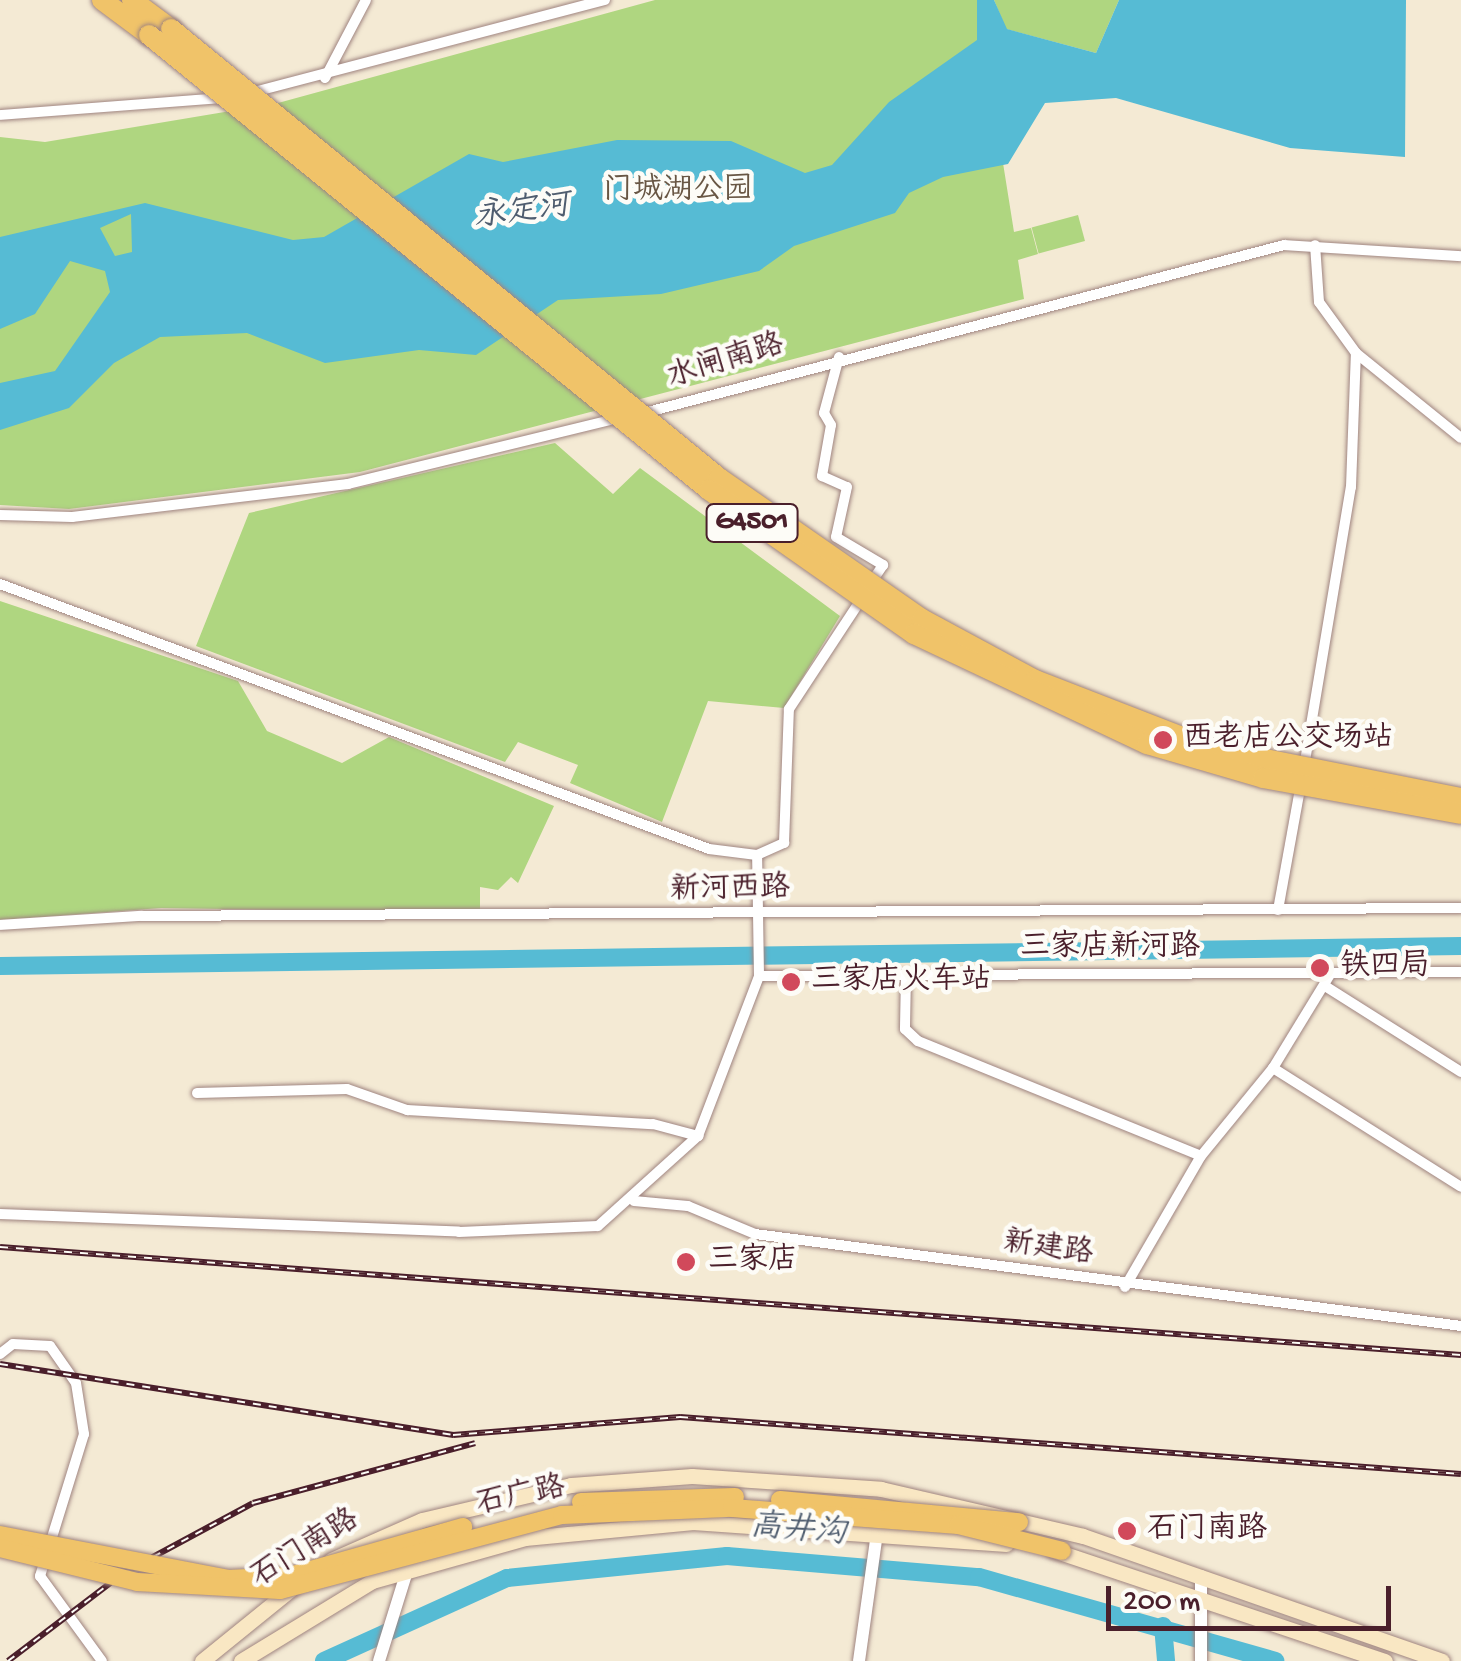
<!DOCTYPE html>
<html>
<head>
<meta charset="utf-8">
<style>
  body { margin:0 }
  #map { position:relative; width:1461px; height:1661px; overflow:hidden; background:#f4ead4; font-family:"Gochi Hand","LXGW WenKai TC",sans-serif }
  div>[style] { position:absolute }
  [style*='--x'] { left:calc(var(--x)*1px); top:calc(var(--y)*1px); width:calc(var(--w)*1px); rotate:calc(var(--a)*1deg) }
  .green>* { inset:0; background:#afd680; transform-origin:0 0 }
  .water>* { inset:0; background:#56bbd4 }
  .river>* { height:18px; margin:-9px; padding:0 9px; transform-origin:9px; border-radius:9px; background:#56bbd4 }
  .roads { filter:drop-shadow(0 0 2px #9f8480) drop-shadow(0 0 2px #9f8480) }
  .minor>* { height:10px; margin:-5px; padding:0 5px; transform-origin:5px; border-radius:5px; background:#fff }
  .tertiary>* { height:12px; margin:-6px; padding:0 6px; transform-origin:6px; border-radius:6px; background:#fff }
  .secondary>* { height:15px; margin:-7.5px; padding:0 7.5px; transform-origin:7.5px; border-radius:7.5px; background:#f9e7c3 }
  .motorway>* { height:20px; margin:-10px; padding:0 10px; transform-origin:10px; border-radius:10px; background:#f0c369 }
  .rail>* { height:6px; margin-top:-3px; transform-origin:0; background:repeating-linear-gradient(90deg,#fdfcf7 0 8px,#4a1f2b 0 16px); box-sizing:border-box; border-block:2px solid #4a1f2b }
  .bridges { filter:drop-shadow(0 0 2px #9f8480) drop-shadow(0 0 2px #9f8480) }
  .primary-bridge>* { height:18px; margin:-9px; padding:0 9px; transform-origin:9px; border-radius:9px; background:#f0c369 }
  .motorway-bridge>* { height:20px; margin:-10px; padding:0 10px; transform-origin:10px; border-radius:10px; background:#f0c369 }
  .dots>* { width:28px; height:28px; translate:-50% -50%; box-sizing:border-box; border:5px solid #fdfcf7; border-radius:50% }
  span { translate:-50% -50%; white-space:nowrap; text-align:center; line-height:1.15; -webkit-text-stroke:9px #fdfcf7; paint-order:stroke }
  .shield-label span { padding:2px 8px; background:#fdfcf7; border:2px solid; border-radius:8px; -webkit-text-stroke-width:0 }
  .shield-label { font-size:28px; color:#4a1f2b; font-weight:700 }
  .park-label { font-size:30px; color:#685644 }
  .street-label { font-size:30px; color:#4a1f2b }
  .poi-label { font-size:30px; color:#4a1f2b }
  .left { translate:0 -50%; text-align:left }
  .water-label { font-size:32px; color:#4f5d6f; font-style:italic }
  .scale { position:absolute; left:1106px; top:1586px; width:285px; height:45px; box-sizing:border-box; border:5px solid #4a1f2b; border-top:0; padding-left:12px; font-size:30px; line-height:35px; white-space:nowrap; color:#4a1f2b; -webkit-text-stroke:8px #fdfcf7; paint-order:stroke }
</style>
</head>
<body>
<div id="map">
  <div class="green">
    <div style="clip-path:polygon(655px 0,992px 0,985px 50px,1014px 232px,1031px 228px,1038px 254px,1018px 260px,1024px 299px,360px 472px,69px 509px,0 505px,0 137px,45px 142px,278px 103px)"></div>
    <div style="clip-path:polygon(994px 0,1119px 0,1096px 53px,1006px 29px)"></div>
    <div style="left:1078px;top:215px;width:27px;height:48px;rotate:75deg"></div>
    <div style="clip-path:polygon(555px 443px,613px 494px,640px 468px,840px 616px,784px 708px,708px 701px,662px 822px,570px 783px,578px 765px,518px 742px,505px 762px,196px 646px,249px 513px)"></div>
    <div style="clip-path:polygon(0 601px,238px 681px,267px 731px,342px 763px,389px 737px,554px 806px,518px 883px,511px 877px,498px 890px,480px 887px,480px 913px,161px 908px,0 920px)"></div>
  </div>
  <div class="water">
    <div style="clip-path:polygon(evenodd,977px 0,994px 0,1007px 29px,1096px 53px,1119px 0,1406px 0,1405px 157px,1290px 148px,1116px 98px,1045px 103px,1008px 164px,943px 177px,909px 193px,895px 213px,794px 246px,759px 271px,661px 294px,558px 300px,476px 355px,419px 350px,325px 363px,247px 333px,160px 337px,114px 363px,69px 408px,0 430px,0 383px,55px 371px,110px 292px,105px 271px,70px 261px,35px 314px,0 329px,0 237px,145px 203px,293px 240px,324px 237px,469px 154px,503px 162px,617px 140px,731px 141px,805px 173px,832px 165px,889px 102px,977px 40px,977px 0,131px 214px,132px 252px,115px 256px,100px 228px,131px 214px)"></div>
  </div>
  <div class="river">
    <div style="--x:0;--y:966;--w:1461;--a:-0.78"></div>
    <div style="--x:1163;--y:1626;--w:35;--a:85"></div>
    <div style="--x:324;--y:1661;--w:201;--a:-24.4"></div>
    <div style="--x:507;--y:1578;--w:221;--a:-5.7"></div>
    <div style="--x:727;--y:1556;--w:253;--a:4.8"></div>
    <div style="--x:979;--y:1577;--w:308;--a:15.8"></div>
  </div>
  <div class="roads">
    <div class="minor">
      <div style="--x:325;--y:78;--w:88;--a:-62.3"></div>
      <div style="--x:250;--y:93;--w:367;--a:-14.7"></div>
      <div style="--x:0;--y:115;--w:224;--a:-4.4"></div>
      <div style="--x:1356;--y:353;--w:135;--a:39"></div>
      <div style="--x:839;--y:357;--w:58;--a:105"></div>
      <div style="--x:824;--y:413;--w:14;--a:60"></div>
      <div style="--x:831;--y:425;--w:52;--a:100"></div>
      <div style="--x:822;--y:476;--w:27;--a:24"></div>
      <div style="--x:847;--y:487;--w:51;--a:102.4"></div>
      <div style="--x:836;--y:537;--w:55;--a:30.8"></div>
      <div style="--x:883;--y:565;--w:22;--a:124"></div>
      <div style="--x:640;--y:414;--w:666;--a:-14.7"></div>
      <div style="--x:1284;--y:245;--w:177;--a:3.6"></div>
      <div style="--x:0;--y:515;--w:72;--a:1.6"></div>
      <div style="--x:72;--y:517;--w:278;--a:-6.8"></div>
      <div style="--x:348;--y:484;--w:279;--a:-13.7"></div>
      <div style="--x:0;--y:584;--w:757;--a:20.49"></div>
      <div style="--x:709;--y:849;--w:48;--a:7.1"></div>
      <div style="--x:757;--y:855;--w:30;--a:-24"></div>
      <div style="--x:784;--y:843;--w:134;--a:-87.9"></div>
      <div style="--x:789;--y:709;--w:133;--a:-56.7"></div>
      <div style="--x:1304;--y:767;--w:284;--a:-80.5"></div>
      <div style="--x:1351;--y:487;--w:134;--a:-87.9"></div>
      <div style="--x:1356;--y:353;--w:63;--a:-126"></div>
      <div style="--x:1319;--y:302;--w:57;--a:-94"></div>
      <div style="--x:1278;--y:910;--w:128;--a:-79.7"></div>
      <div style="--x:0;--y:925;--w:141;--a:-3.7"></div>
      <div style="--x:141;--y:916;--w:1320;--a:-0.35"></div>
      <div style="--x:906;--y:975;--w:54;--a:91.1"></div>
      <div style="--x:905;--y:1029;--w:18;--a:43"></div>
      <div style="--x:918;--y:1041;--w:305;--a:22.1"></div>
      <div style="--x:759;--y:976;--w:702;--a:-0.33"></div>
      <div style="--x:1325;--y:986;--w:161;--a:32.3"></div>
      <div style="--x:1273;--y:1068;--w:222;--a:32.3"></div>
      <div style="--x:197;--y:1093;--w:150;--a:-1.5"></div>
      <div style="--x:347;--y:1089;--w:64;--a:19.3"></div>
      <div style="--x:407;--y:1110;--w:246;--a:3.3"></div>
      <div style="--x:653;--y:1124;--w:47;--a:14.9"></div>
      <div style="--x:634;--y:1201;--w:54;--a:5.3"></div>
      <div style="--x:688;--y:1206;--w:73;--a:22.7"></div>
      <div style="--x:755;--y:1234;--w:712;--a:7.42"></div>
      <div style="--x:0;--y:1214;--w:459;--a:2.2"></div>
      <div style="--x:459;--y:1232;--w:139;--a:-2.5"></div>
      <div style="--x:598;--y:1226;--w:135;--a:-42"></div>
      <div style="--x:698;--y:1136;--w:171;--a:-69.1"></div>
      <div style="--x:759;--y:976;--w:121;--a:-90.9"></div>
      <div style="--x:1125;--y:1287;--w:151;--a:-59.9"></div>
      <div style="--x:1201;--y:1156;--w:114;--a:-50.7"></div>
      <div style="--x:1273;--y:1068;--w:111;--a:-58.6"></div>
      <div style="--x:0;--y:1354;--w:16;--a:-38"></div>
      <div style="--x:13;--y:1344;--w:37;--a:3"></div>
      <div style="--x:50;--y:1346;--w:45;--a:54.9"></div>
      <div style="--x:76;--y:1383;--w:52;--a:81.1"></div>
      <div style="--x:84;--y:1434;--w:149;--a:107.2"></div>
      <div style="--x:40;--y:1576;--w:105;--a:53.9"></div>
    </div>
    <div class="tertiary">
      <div style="--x:379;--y:1661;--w:97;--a:-72.7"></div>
      <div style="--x:859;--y:1661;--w:129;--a:-82"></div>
      <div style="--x:1201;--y:1661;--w:85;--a:-90"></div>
    </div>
    <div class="secondary">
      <div style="--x:1053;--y:1550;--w:350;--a:18.5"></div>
      <div style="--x:331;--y:1560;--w:99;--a:-23.7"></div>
      <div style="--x:422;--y:1520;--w:153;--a:-13.2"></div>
      <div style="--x:571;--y:1485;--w:121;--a:-4.3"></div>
      <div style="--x:692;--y:1476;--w:189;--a:3.9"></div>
      <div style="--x:881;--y:1489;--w:207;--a:13.1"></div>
      <div style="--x:1083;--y:1536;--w:380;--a:19.2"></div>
      <div style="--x:202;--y:1661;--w:116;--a:-39"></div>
      <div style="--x:241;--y:1661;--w:153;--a:-31.4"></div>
      <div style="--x:372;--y:1581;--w:159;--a:-15.7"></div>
      <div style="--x:525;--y:1538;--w:169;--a:-5.4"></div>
      <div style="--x:693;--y:1522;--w:314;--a:4"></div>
    </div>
    <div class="motorway">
      <div style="--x:102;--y:0;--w:59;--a:36.7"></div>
      <div style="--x:132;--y:0;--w:49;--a:36.6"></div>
    </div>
  </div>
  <div class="rail">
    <div style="--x:0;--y:1247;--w:1465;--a:4.23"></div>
    <div style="--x:0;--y:1364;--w:459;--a:8.9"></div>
    <div style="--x:453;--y:1435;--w:228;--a:-4.5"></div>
    <div style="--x:680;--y:1417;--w:783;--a:4.17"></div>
    <div style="--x:8;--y:1661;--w:147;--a:-37.3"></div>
    <div style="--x:125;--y:1572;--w:145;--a:-28.3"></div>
    <div style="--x:253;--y:1503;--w:230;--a:-15.1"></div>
  </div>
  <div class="bridges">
    <div class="primary-bridge">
      <div style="--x:780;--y:1500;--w:240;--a:5.3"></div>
      <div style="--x:581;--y:1502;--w:154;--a:-1.9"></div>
      <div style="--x:0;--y:1535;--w:232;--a:10.9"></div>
      <div style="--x:228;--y:1579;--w:62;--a:-2.8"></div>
      <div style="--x:290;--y:1576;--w:180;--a:-15.8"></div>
      <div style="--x:0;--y:1548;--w:141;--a:13.9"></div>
      <div style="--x:137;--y:1582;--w:143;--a:3.2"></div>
      <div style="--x:280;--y:1590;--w:292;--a:-14.9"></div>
      <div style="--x:562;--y:1515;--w:170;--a:-2.4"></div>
      <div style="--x:732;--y:1508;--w:227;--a:4.3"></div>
      <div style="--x:958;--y:1525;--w:107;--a:14"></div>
    </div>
    <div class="motorway-bridge">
      <div style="--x:171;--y:29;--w:708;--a:39.33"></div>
      <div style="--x:719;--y:478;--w:247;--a:34.8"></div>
      <div style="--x:922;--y:619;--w:128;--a:28.4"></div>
      <div style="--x:1035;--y:680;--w:188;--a:21.2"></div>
      <div style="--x:1210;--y:748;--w:256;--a:11.3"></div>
      <div style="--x:149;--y:35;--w:722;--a:39.09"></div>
      <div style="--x:709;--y:490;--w:251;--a:35.1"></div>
      <div style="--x:914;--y:634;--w:258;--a:25.3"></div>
      <div style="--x:1147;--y:744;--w:121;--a:16.3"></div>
      <div style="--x:1263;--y:778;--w:201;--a:10.3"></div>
    </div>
  </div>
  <div class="dots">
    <div style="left:1163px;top:740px;background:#d1495b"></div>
    <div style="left:1320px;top:968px;background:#d1495b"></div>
    <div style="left:791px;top:982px;background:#d1495b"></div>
    <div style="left:686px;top:1262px;background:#d1495b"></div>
    <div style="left:1127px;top:1531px;background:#d1495b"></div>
  </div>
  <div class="shield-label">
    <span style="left:752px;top:523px">G4501</span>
  </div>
  <div class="park-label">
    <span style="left:678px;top:192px">门城湖公园</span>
  </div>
  <div class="street-label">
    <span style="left:726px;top:363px;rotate:-17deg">水闸南路</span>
    <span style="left:730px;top:891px;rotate:-1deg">新河西路</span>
    <span style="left:1110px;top:949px">三家店新河路</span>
    <span style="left:1048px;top:1250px;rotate:8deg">新建路</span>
    <span style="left:521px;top:1498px;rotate:-12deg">石广路</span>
    <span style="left:306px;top:1550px;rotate:-32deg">石门南路</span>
  </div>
  <div class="poi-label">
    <span class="left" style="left:1183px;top:740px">西老店公交场站</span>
    <span class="left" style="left:1340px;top:968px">铁四局</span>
    <span class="left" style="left:811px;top:982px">三家店火车站</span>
    <span class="left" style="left:708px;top:1262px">三家店</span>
    <span class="left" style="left:1147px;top:1531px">石门南路</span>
  </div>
  <div class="water-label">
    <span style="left:522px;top:213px;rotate:-7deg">永定河</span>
    <span style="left:798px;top:1532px;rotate:5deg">高井沟</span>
  </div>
  <div class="scale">200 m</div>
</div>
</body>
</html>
